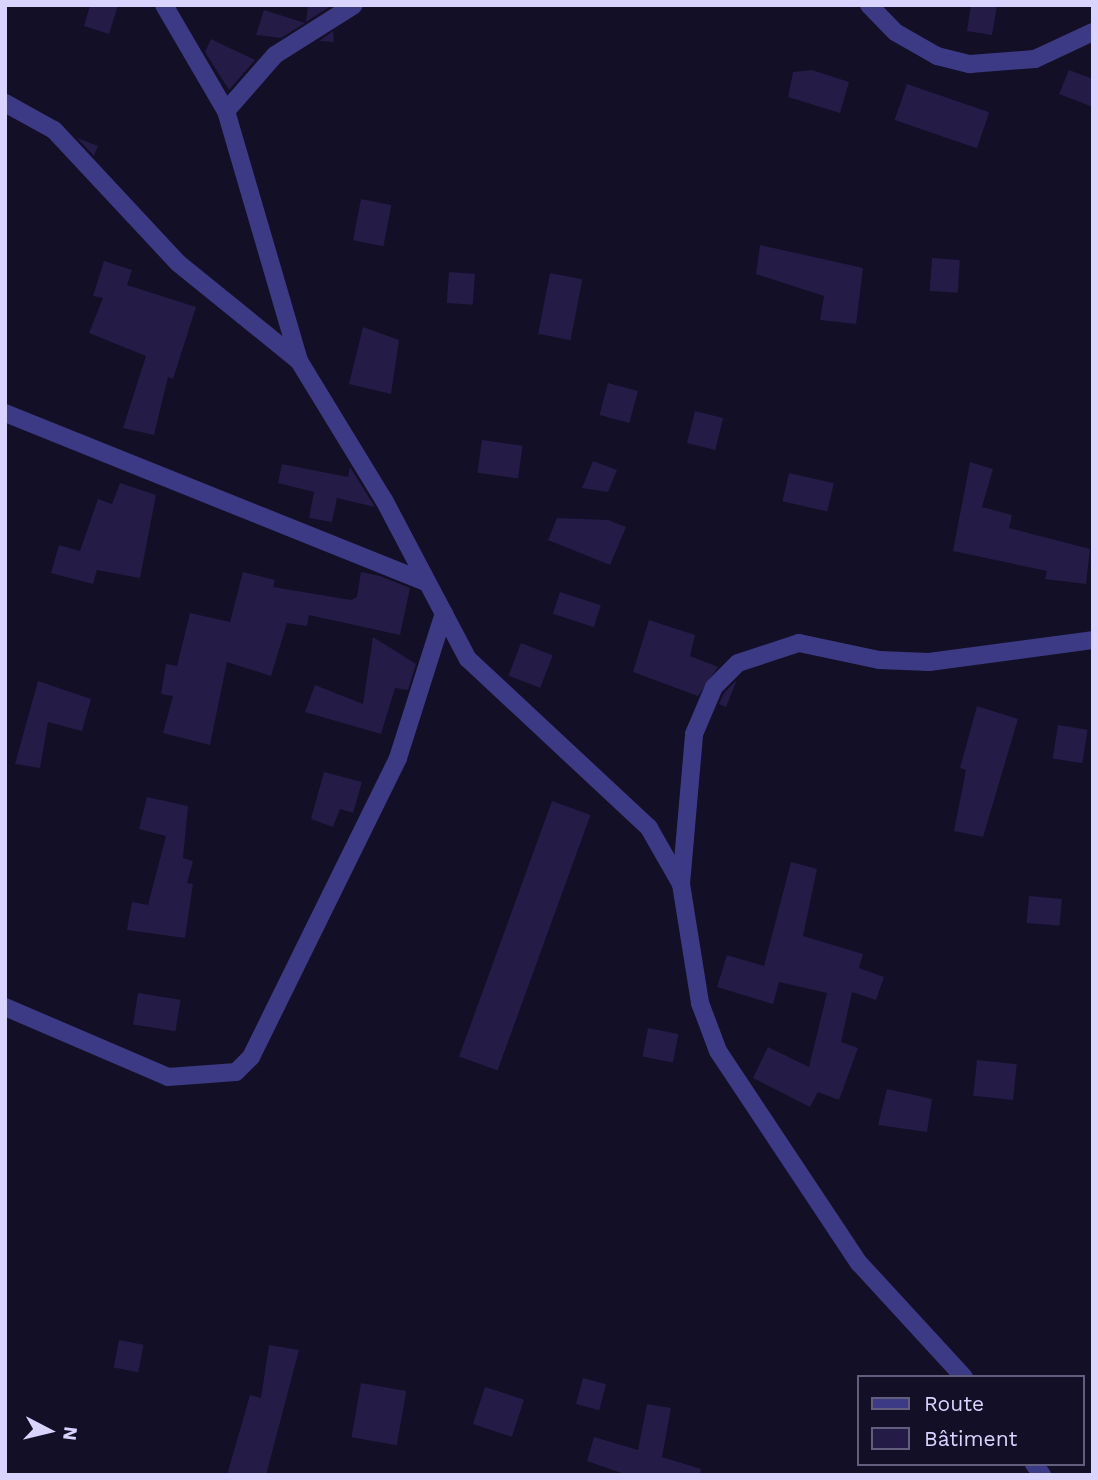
<!DOCTYPE html>
<html>
<head>
<meta charset="utf-8">
<style>
  body { margin:0 }
  #map { position:relative; width:1098px; height:1480px; overflow:hidden; background:#130f26; font-family:"Work Sans",sans-serif }
  div>[style] { position:absolute }
  [style*='--x'] { left:calc(var(--x)*1px); top:calc(var(--y)*1px); width:calc(var(--w)*1px); rotate:calc(var(--a)*1deg) }
  .building>* { inset:0; background:#241b47; transform-origin:0 0 }
  .street>* { height:18px; margin:-9px; padding:0 9px; transform-origin:9px; border-radius:9px; background:#3d3a85 }
  span { translate:-50% -50%; white-space:nowrap; text-align:center; line-height:1.15; -webkit-text-stroke:5px #130f26; paint-order:stroke }
  .frame { position:absolute; inset:0; border:7px solid #d9d4ff; pointer-events:none }
  .legend { position:absolute; left:857px; top:1375px; width:228px; height:91px; box-sizing:border-box; background:#130f26; border:2px solid #625e7d; margin:0; padding:9px 12px; list-style:none; font-size:21px; color:#d9d4ff }
  .legend li { display:flex; align-items:center; gap:14px; height:35px }
  .legend b { width:35px; border:2px solid #625e7d }
  .north { position:absolute; left:14px; top:1396px; width:70px; height:70px; -webkit-text-stroke:5px #130f26; paint-order:stroke; rotate:97deg; font-size:19px; font-weight:700; line-height:28px; text-align:center; color:#d9d4ff }
  .north::after { content:''; display:block; margin:auto; width:24px; height:32px; background:#d9d4ff; clip-path:polygon(50% 0,100% 100%,50% 72%,0 100%) }
</style>
</head>
<body>
<div id="map">
  <div class="building">
    <div style="clip-path:polygon(90px 5px,118px 5px,109px 34px,84px 26px)"></div>
    <div style="clip-path:polygon(308px 5px,332px 5px,306px 22px)"></div>
    <div style="clip-path:polygon(971px 5px,997px 5px,992px 35px,967px 31px)"></div>
    <div style="clip-path:polygon(264px 10px,305px 23px,281px 38px,256px 35px)"></div>
    <div style="clip-path:polygon(333px 31px,334px 42px,319px 41px)"></div>
    <div style="clip-path:polygon(211px 39px,255px 60px,229px 90px,205px 52px)"></div>
    <div style="clip-path:polygon(812px 70px,849px 82px,840px 113px,788px 97px,793px 72px)"></div>
    <div style="clip-path:polygon(1069px 70px,1093px 79px,1093px 107px,1059px 94px)"></div>
    <div style="left:907px;top:84px;width:87px;height:38px;rotate:19deg"></div>
    <div style="clip-path:polygon(77px 138px,98px 146px,94px 156px)"></div>
    <div style="left:361px;top:199px;width:31px;height:42px;rotate:11deg"></div>
    <div style="clip-path:polygon(760px 245px,863px 268px,856px 324px,820px 320px,824px 296px,756px 274px)"></div>
    <div style="left:932px;top:258px;width:28px;height:33px;rotate:4deg"></div>
    <div style="clip-path:polygon(104px 261px,132px 270px,127px 285px,196px 307px,173px 379px,168px 377px,154px 435px,123px 428px,146px 356px,89px 333px,103px 298px,93px 296px)"></div>
    <div style="left:449px;top:272px;width:26px;height:31px;rotate:4deg"></div>
    <div style="left:550px;top:273px;width:33px;height:62px;rotate:11deg"></div>
    <div style="clip-path:polygon(363px 327px,399px 340px,391px 394px,349px 384px)"></div>
    <div style="left:608px;top:383px;width:31px;height:33px;rotate:15deg"></div>
    <div style="left:695px;top:411px;width:29px;height:33px;rotate:14deg"></div>
    <div style="left:482px;top:440px;width:41px;height:33px;rotate:8deg"></div>
    <div style="clip-path:polygon(593px 461px,617px 470px,608px 492px,582px 488px)"></div>
    <div style="clip-path:polygon(970px 462px,993px 469px,982px 507px,1012px 515px,1009px 528px,1090px 549px,1086px 584px,1045px 579px,1047px 571px,953px 551px)"></div>
    <div style="clip-path:polygon(282px 464px,348px 477px,350px 467px,375px 507px,337px 498px,332px 522px,309px 518px,314px 492px,278px 483px)"></div>
    <div style="left:789px;top:473px;width:46px;height:29px;rotate:13deg"></div>
    <div style="clip-path:polygon(120px 483px,156px 495px,140px 578px,97px 570px,93px 584px,51px 573px,59px 545px,80px 551px,98px 499px,112px 504px)"></div>
    <div style="clip-path:polygon(557px 518px,608px 520px,626px 527px,610px 565px,548px 540px)"></div>
    <div style="clip-path:polygon(243px 572px,275px 580px,273px 587px,351px 600px,357px 597px,361px 572px,380px 576px,410px 588px,400px 635px,309px 615px,307px 626px,287px 623px,271px 676px,227px 662px,210px 745px,163px 733px,173px 696px,161px 694px,166px 664px,177px 666px,190px 613px,230px 622px)"></div>
    <div style="left:560px;top:592px;width:43px;height:23px;rotate:18deg"></div>
    <div style="clip-path:polygon(649px 620px,695px 635px,690px 656px,718px 667px,698px 696px,633px 672px)"></div>
    <div style="clip-path:polygon(373px 637px,416px 664px,408px 690px,395px 688px,381px 734px,305px 712px,315px 685px,363px 704px)"></div>
    <div style="left:521px;top:643px;width:34px;height:35px;rotate:21deg"></div>
    <div style="clip-path:polygon(737px 680px,726px 707px,719px 704px,724px 693px)"></div>
    <div style="clip-path:polygon(38px 681px,91px 699px,82px 731px,48px 722px,40px 768px,15px 764px)"></div>
    <div style="clip-path:polygon(977px 706px,1018px 719px,983px 837px,954px 831px,966px 770px,960px 768px)"></div>
    <div style="left:1058px;top:725px;width:30px;height:34px;rotate:9deg"></div>
    <div style="clip-path:polygon(324px 772px,362px 782px,353px 813px,340px 809px,333px 827px,311px 819px)"></div>
    <div style="clip-path:polygon(147px 797px,188px 806px,183px 858px,193px 861px,187px 883px,193px 884px,185px 938px,127px 930px,132px 902px,148px 905px,166px 836px,139px 829px)"></div>
    <div style="left:552px;top:801px;width:41px;height:272px;rotate:20deg"></div>
    <div style="clip-path:polygon(791px 862px,817px 869px,803px 936px,863px 954px,859px 968px,884px 977px,876px 1000px,852px 992px,841px 1042px,858px 1048px,839px 1100px,818px 1092px,810px 1107px,753px 1078px,768px 1047px,809px 1067px,827px 993px,779px 982px,773px 1004px,717px 987px,727px 955px,764px 966px)"></div>
    <div style="left:1029px;top:896px;width:33px;height:27px;rotate:5deg"></div>
    <div style="left:138px;top:993px;width:43px;height:32px;rotate:9deg"></div>
    <div style="left:648px;top:1028px;width:31px;height:29px;rotate:11deg"></div>
    <div style="left:977px;top:1060px;width:40px;height:36px;rotate:6deg"></div>
    <div style="clip-path:polygon(887px 1089px,932px 1099px,927px 1132px,878px 1125px)"></div>
    <div style="left:119px;top:1340px;width:25px;height:28px;rotate:11deg"></div>
    <div style="clip-path:polygon(269px 1345px,299px 1350px,266px 1475px,227px 1475px,250px 1395px,261px 1398px)"></div>
    <div style="left:583px;top:1378px;width:24px;height:27px;rotate:15deg"></div>
    <div style="left:361px;top:1383px;width:46px;height:55px;rotate:10deg"></div>
    <div style="left:485px;top:1387px;width:41px;height:39px;rotate:18deg"></div>
    <div style="clip-path:polygon(647px 1404px,671px 1408px,662px 1457px,701px 1469px,700px 1475px,627px 1475px,587px 1461px,594px 1437px,638px 1450px)"></div>
  </div>
  <div class="street">
    <div style="--x:164;--y:5;--w:123;--a:59.7"></div>
    <div style="--x:226;--y:111;--w:260;--a:73.7"></div>
    <div style="--x:299;--y:361;--w:163;--a:58.6"></div>
    <div style="--x:384;--y:500;--w:180;--a:62.2"></div>
    <div style="--x:468;--y:659;--w:248;--a:43"></div>
    <div style="--x:649;--y:828;--w:64;--a:60.3"></div>
    <div style="--x:681;--y:884;--w:121;--a:80.9"></div>
    <div style="--x:700;--y:1003;--w:51;--a:69.4"></div>
    <div style="--x:718;--y:1051;--w:255;--a:56.4"></div>
    <div style="--x:859;--y:1263;--w:155;--a:47.4"></div>
    <div style="--x:869;--y:5;--w:37;--a:46"></div>
    <div style="--x:895;--y:32;--w:48;--a:29.7"></div>
    <div style="--x:937;--y:56;--w:34;--a:14"></div>
    <div style="--x:970;--y:64;--w:65;--a:-4.4"></div>
    <div style="--x:1035;--y:59;--w:64;--a:-25"></div>
    <div style="--x:5;--y:103;--w:56;--a:28.9"></div>
    <div style="--x:54;--y:130;--w:182;--a:47"></div>
    <div style="--x:178;--y:263;--w:156;--a:39"></div>
    <div style="--x:226;--y:111;--w:74;--a:-48.8"></div>
    <div style="--x:275;--y:55;--w:93;--a:-32.3"></div>
    <div style="--x:5;--y:413;--w:455;--a:21.9"></div>
    <div style="--x:681;--y:884;--w:151;--a:-85"></div>
    <div style="--x:694;--y:734;--w:51;--a:-66.9"></div>
    <div style="--x:714;--y:687;--w:34;--a:-45"></div>
    <div style="--x:738;--y:663;--w:64;--a:-18.2"></div>
    <div style="--x:799;--y:643;--w:82;--a:12"></div>
    <div style="--x:879;--y:660;--w:50;--a:2.3"></div>
    <div style="--x:929;--y:662;--w:165;--a:-7.6"></div>
    <div style="--x:5;--y:1007;--w:177;--a:23.2"></div>
    <div style="--x:168;--y:1077;--w:68;--a:-4.2"></div>
    <div style="--x:236;--y:1072;--w:21;--a:-45"></div>
    <div style="--x:251;--y:1057;--w:333;--a:-63.8"></div>
    <div style="--x:398;--y:758;--w:152;--a:-72.4"></div>
    <div style="--x:1034;--y:1464;--w:14;--a:54"></div>
  </div>
  <div class="frame"></div>
  <ul class="legend">
  <li><b style="height:9px;background:#3d3a85"></b>Route</li>
  <li><b style="height:19px;background:#241b47"></b>Bâtiment</li>
  </ul>
  <div class="north">N</div>
</div>
</body>
</html>
